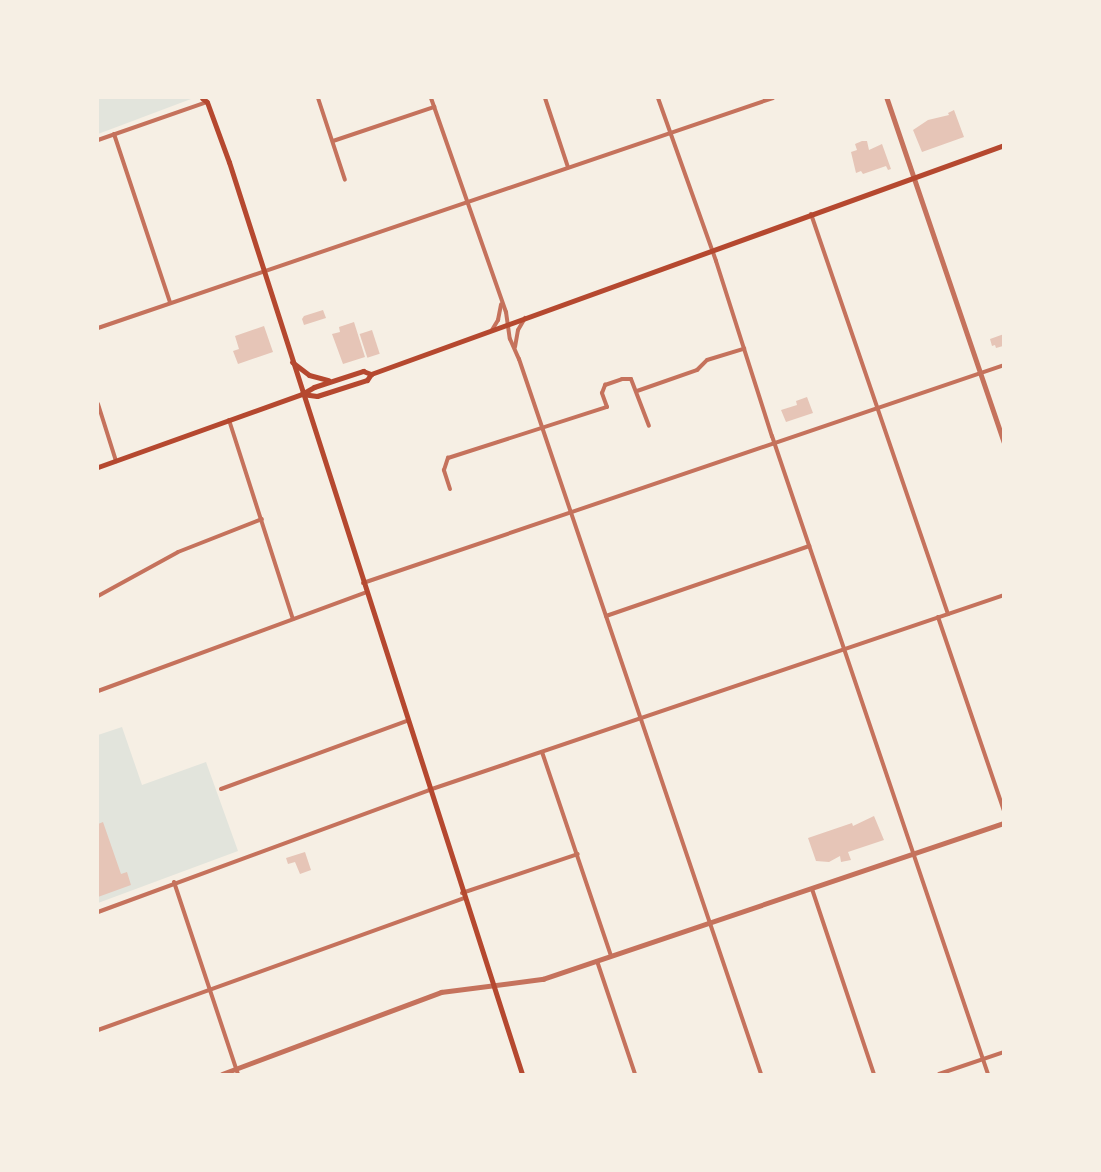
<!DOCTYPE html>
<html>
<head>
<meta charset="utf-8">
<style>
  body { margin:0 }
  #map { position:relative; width:1101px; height:1172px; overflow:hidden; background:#f6efe4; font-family:Raleway,sans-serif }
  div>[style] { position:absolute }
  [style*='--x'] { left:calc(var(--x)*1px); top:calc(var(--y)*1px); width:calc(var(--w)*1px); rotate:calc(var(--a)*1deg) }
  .green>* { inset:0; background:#e2e4dc }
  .building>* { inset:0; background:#e6c5b7; transform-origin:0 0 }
  .minor>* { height:4px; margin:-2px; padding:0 2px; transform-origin:2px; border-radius:2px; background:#c5725c }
  .tertiary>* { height:4.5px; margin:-2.25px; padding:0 2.25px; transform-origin:2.25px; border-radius:2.25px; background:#c5725c }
  .secondary>* { height:5px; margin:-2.5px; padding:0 2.5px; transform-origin:2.5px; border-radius:2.5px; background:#b5482f }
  span { translate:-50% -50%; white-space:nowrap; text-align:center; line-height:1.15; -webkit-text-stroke:5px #f6efe4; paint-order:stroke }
  .frame { position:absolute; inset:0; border:99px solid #f6efe4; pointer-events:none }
</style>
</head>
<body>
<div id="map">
  <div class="green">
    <div style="clip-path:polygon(98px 98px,190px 98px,191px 99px,98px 134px)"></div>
    <div style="clip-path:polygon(122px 727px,142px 785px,206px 762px,238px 851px,98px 903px,98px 735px)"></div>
  </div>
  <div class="building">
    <div style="clip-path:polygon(954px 110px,964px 137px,922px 152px,913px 130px,928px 120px,949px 115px,948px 113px)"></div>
    <div style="clip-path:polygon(862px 141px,867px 141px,869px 150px,882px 144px,891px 169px,888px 170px,886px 166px,863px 174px,861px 171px,856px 173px,851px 152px,857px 150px,855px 144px)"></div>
    <div style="clip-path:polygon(323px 310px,326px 318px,304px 325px,302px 319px,304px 316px)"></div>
    <div style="clip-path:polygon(354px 322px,365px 357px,343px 364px,332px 334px,340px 332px,339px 327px)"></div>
    <div style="clip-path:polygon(264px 326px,273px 352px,238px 364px,233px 351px,239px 349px,235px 336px)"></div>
    <div style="left:372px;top:330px;width:25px;height:13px;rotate:72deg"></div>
    <div style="clip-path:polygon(1004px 334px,1003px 346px,996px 348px,995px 345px,992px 346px,990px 339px)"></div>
    <div style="clip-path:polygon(807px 397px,813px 413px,786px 422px,781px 410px,797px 405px,796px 401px)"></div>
    <div style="clip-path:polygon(874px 816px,884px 840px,848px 852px,851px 860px,841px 862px,840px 856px,829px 862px,816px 861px,808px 838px,852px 823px,853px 826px)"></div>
    <div style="clip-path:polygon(103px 822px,121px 874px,127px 872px,131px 885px,98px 897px,98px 824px)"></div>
    <div style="clip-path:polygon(305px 852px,311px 870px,300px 874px,295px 862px,288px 864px,286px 858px)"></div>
  </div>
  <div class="minor">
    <div style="--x:318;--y:98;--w:86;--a:71.8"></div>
    <div style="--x:431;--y:98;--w:227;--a:70.7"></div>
    <div style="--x:506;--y:312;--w:27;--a:82"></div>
    <div style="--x:510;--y:339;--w:22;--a:66"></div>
    <div style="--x:519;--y:359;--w:755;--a:71.3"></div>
    <div style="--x:545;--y:98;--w:73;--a:71.6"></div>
    <div style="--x:658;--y:98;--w:173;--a:70.4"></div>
    <div style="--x:716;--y:261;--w:184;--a:72.3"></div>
    <div style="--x:772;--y:436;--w:674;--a:71.3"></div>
    <div style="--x:114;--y:134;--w:177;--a:71.6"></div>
    <div style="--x:98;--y:140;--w:115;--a:-19.2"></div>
    <div style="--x:333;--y:141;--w:107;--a:-18.6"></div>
    <div style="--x:811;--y:214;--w:423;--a:71.1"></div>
    <div style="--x:98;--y:328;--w:713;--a:-18.82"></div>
    <div style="--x:492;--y:330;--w:12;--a:-59"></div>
    <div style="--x:498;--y:320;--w:16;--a:-79"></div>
    <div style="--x:515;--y:347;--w:17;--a:-80"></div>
    <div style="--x:518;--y:330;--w:14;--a:-60"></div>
    <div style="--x:637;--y:391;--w:64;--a:-19.3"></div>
    <div style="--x:697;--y:370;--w:14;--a:-45"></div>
    <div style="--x:707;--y:360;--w:39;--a:-17"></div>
    <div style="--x:98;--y:404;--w:60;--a:72.5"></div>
    <div style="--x:229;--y:420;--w:209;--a:72.2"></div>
    <div style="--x:450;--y:489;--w:20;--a:-108"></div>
    <div style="--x:444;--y:470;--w:13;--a:-72"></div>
    <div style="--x:448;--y:458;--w:167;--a:-17.8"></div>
    <div style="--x:607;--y:407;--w:15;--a:-110"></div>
    <div style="--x:602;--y:393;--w:9;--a:-69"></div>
    <div style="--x:605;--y:385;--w:18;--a:-19"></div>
    <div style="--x:622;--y:379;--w:9;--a:0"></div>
    <div style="--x:631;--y:379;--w:50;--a:69"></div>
    <div style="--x:363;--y:583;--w:677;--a:-18.78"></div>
    <div style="--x:98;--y:596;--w:91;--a:-28.8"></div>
    <div style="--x:178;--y:552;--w:90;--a:-21.4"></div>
    <div style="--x:606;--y:616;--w:215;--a:-19"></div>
    <div style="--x:938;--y:617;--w:205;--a:71.2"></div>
    <div style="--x:98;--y:691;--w:284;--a:-20.2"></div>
    <div style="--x:542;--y:752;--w:215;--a:71.3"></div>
    <div style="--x:221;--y:789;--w:198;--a:-20.1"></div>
    <div style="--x:174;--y:882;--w:202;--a:71.6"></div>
    <div style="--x:812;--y:889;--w:195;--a:71.5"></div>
    <div style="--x:462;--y:893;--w:122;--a:-18.6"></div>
    <div style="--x:98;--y:912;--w:353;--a:-20.2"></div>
    <div style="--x:429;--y:790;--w:607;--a:-18.73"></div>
    <div style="--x:597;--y:961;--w:119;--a:71.4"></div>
    <div style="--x:98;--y:1030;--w:389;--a:-19.8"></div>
    <div style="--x:939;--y:1074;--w:69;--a:-18.7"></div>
  </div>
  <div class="tertiary">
    <div style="--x:887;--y:98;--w:363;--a:71.2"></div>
    <div style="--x:222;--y:1074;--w:234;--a:-20.5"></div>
    <div style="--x:441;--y:992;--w:103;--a:-7.3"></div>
    <div style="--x:543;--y:979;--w:487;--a:-18.7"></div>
  </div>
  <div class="secondary">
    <div style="--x:202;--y:98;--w:6;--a:39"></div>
    <div style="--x:207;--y:102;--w:64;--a:69.9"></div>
    <div style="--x:229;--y:162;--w:958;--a:72.19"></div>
    <div style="--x:292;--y:362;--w:21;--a:37"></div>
    <div style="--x:309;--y:375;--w:20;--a:15"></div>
    <div style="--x:302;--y:394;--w:15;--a:8"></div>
    <div style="--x:317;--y:396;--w:52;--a:-17.7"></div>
    <div style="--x:367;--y:380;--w:7;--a:-56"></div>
    <div style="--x:371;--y:374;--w:673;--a:-19.89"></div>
    <div style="--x:98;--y:467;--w:217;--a:-19.7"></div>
    <div style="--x:302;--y:394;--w:14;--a:-30"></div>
    <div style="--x:314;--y:387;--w:52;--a:-18.1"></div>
    <div style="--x:363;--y:371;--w:9;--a:21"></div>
  </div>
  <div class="frame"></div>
</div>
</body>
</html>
